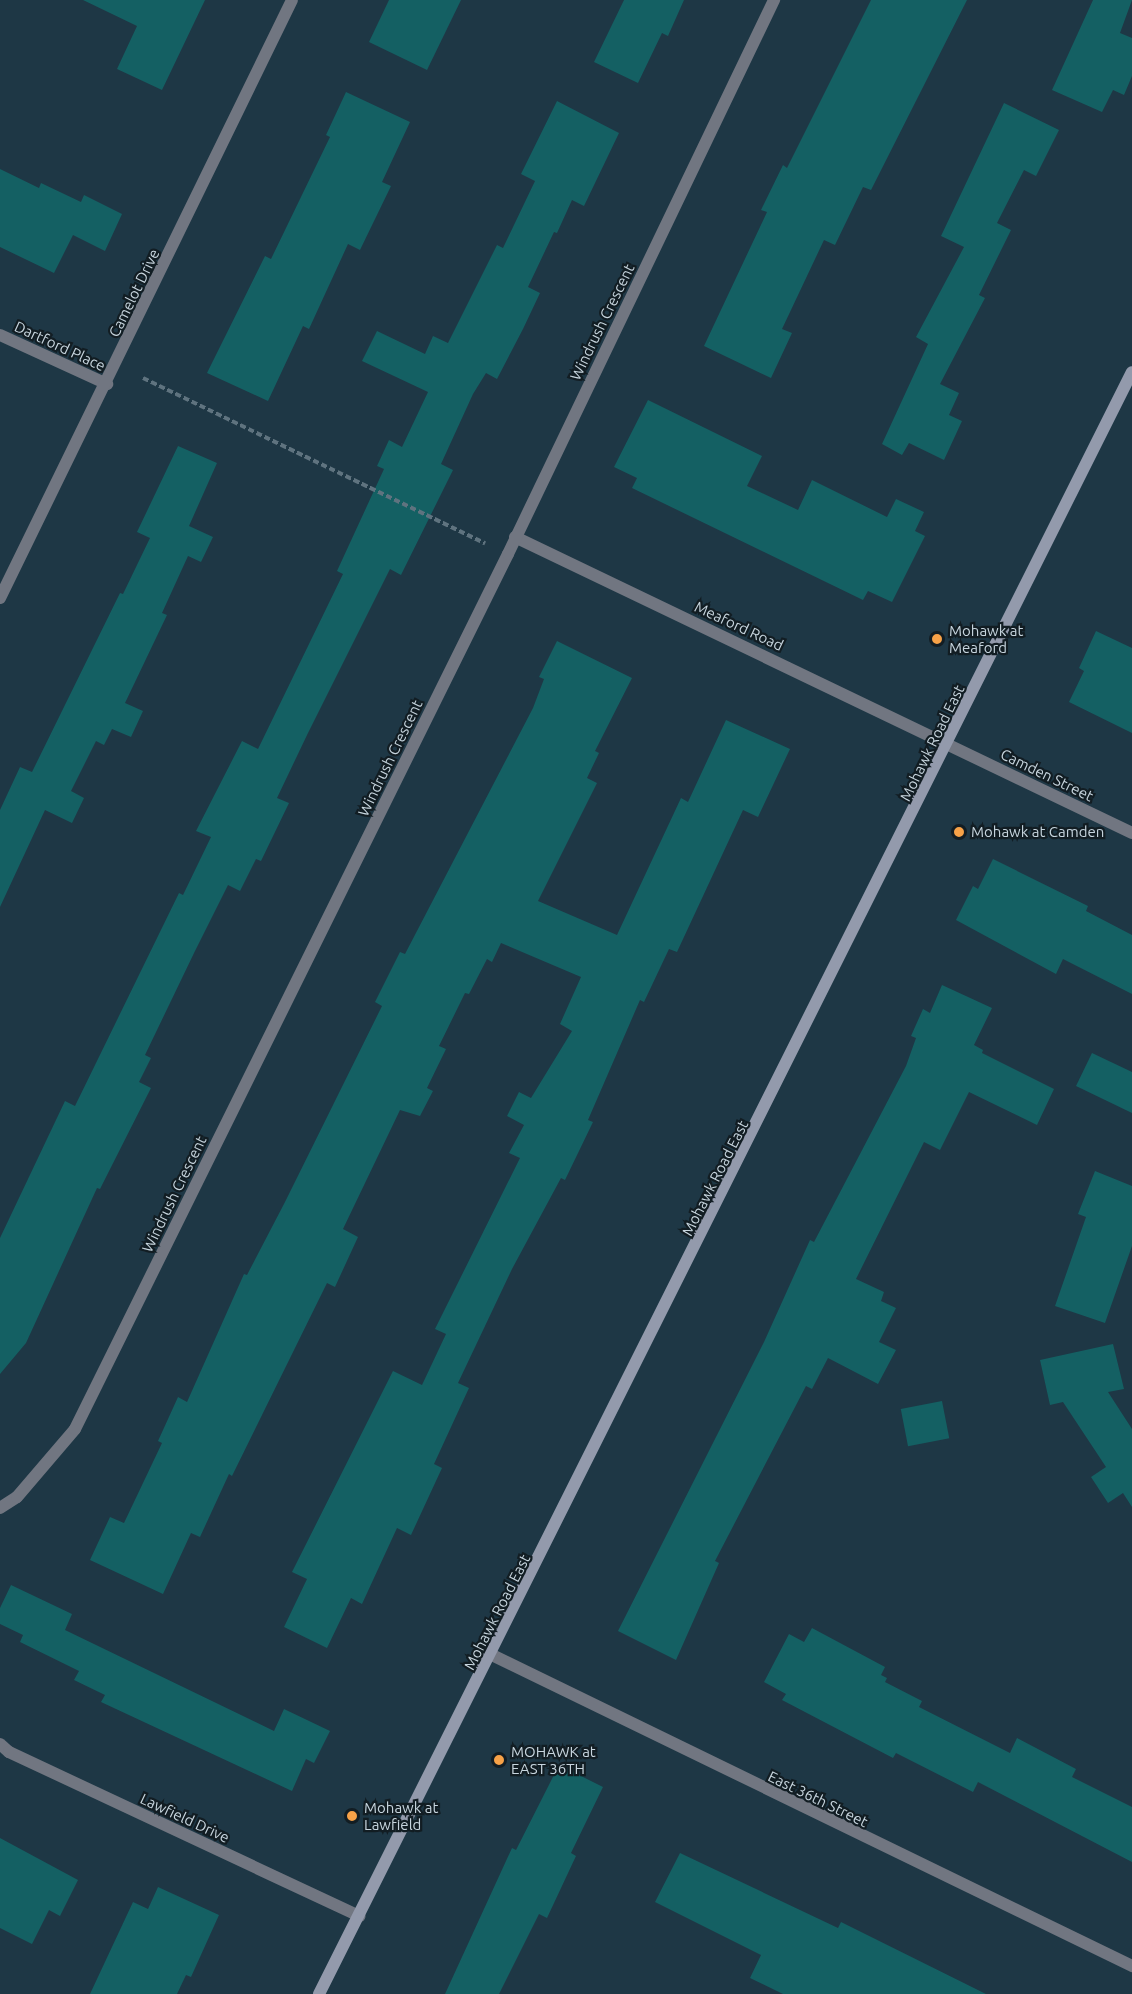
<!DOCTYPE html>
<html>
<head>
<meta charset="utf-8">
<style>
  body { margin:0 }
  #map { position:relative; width:1132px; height:1994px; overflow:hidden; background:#1e3745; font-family:Ubuntu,sans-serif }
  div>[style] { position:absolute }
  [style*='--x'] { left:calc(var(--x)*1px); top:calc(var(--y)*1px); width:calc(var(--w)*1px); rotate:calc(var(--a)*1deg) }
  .building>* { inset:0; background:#146063; transform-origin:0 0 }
  .path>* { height:4px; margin-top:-2px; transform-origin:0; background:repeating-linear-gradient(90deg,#5f737f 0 6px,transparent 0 9px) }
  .minor>* { height:12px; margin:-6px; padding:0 6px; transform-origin:6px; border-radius:6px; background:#717681 }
  .secondary>* { height:12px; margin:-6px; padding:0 6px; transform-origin:6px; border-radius:6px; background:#939aac }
  .dots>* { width:16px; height:16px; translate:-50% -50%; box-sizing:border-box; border:3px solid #121d23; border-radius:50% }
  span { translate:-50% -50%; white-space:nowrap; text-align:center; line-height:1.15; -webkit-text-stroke:4.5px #121d23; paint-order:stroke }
  .street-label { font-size:15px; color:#c7d5de }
  .poi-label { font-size:15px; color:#c7d5de }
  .left { translate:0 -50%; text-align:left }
</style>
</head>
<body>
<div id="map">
  <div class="building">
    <div style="clip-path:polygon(83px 0,205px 0,162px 90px,117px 69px,137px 26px)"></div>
    <div style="clip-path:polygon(389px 0,461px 0,427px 70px,369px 42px)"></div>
    <div style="clip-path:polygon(624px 0,684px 0,668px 36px,662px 33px,638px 83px,594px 62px)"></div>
    <div style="clip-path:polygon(871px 0,967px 0,871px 190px,863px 187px,835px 245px,824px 240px,782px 329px,792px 333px,771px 378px,704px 346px,767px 212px,761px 210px,783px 165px,787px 168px)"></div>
    <div style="clip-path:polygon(1093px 0,1132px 0,1120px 33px,1132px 38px,1132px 76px,1124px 95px,1113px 90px,1102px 112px,1052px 90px)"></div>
    <div style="clip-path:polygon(346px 92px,410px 122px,382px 182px,391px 186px,360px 250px,348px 244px,309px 329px,303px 326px,268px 401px,207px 373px,265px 256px,271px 259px,330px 137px,326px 135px)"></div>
    <div style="clip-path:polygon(557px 101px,619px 133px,584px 206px,572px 200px,557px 233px,554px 232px,528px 287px,540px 293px,523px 329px,497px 379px,486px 373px,473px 394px,441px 464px,453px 470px,401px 575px,390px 569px,308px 733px,277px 798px,289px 803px,261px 861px,256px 859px,240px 891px,228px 885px,195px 951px,145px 1055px,151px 1058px,139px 1082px,151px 1088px,100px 1189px,97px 1188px,26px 1343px,0 1374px,0 1238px,65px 1101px,75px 1106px,179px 893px,183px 895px,211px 837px,196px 831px,242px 741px,258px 749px,343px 574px,337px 571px,384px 469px,377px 466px,389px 440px,402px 447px,428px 392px,362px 361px,377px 331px,425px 354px,433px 336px,448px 343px,497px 245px,503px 248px,535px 181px,521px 174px)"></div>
    <div style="clip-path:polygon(1004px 103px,1059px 130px,1036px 176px,1024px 170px,997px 223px,1011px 230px,979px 295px,985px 298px,940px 384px,959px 393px,949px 415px,962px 421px,944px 460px,909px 443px,902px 455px,882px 444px,928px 344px,916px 337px,964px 247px,941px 236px)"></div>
    <div style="clip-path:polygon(0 169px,39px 188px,41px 183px,81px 202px,84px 195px,122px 214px,105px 251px,73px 235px,54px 273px,0 247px)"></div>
    <div style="clip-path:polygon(648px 400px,762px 456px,747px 486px,798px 510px,812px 480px,887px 517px,896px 499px,924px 512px,915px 531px,925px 536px,892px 602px,868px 591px,863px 600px,632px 488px,637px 478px,614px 467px)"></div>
    <div style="clip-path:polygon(178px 446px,217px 463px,189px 526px,213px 537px,201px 562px,188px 556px,162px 613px,167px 615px,125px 703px,143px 711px,131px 737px,112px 729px,104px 745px,96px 741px,71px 791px,84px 798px,72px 823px,45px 810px,0 907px,0 810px,20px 767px,32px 772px,120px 593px,123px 594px,150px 538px,137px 532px)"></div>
    <div style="clip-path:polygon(1096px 631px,1132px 648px,1132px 733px,1069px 702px,1084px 671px,1079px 668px)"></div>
    <div style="clip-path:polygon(557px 641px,632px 678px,595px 751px,599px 753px,587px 778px,597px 783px,538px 901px,617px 935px,681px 798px,688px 802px,726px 720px,790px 749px,758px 817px,743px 810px,677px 952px,669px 949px,644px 1002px,640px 1000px,588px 1120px,593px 1122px,565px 1180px,561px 1178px,512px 1269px,458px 1383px,469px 1388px,434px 1464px,442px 1468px,411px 1535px,397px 1528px,362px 1604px,351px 1598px,327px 1648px,284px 1627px,307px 1579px,292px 1572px,393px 1371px,422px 1385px,446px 1334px,435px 1329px,520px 1158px,509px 1153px,524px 1125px,507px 1116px,519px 1092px,531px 1098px,572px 1031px,560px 1024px,581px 977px,501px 943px,492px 962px,487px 959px,469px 994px,465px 993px,439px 1046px,446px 1049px,427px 1088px,433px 1091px,420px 1116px,400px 1110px,343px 1229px,358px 1237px,335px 1287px,327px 1283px,232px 1476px,229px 1474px,200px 1537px,191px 1533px,163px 1594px,90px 1560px,110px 1517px,124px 1523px,162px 1443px,158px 1441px,178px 1397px,187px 1402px,244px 1274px,247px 1275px,285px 1202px,382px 1006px,375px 1002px,400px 952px,405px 954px,533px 708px,544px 679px,539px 677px)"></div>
    <div style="clip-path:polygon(993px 859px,1088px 906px,1086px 911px,1132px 935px,1132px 994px,1063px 959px,1056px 974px,956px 920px,973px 886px,978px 889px)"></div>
    <div style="clip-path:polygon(942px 985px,992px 1008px,974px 1045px,983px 1050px,982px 1053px,1054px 1089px,1037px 1125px,969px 1092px,940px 1150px,924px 1142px,856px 1279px,884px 1292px,881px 1301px,896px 1308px,879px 1342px,896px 1350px,878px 1384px,828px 1358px,812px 1389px,806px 1386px,715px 1561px,719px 1563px,676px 1660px,618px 1631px,764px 1342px,810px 1240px,814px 1242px,906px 1066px,916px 1038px,911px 1036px,923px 1009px,930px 1013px)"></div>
    <div style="clip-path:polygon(1092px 1053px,1132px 1072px,1132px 1113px,1076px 1086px)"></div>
    <div style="clip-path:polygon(1095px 1171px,1132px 1186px,1132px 1246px,1105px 1323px,1055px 1306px,1086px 1217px,1078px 1214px)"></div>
    <div style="clip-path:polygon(1113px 1344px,1124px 1389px,1108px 1392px,1132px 1429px,1132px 1507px,1123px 1493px,1108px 1503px,1091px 1477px,1106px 1467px,1063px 1402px,1050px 1405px,1040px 1360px)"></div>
    <div style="left:942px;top:1401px;width:38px;height:42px;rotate:79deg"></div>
    <div style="clip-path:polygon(11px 1585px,72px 1614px,65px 1630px,274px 1731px,284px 1709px,330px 1731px,314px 1763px,306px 1759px,292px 1791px,101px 1702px,105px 1695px,74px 1680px,79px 1671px,20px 1642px,23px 1635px,0 1624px,0 1608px)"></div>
    <div style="clip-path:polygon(812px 1628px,885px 1667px,881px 1675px,887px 1678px,885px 1682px,922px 1701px,919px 1707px,1010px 1753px,1017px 1738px,1076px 1769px,1072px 1777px,1132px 1807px,1132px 1862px,978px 1782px,973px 1792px,896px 1753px,893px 1758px,782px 1700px,786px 1694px,764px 1682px,789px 1634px,804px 1642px)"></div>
    <div style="clip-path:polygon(559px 1765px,603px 1787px,571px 1853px,576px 1856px,547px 1918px,539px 1914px,499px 1994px,445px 1994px,512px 1848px,516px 1850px)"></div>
    <div style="clip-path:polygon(0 1838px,78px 1880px,60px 1916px,49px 1910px,32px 1944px,0 1928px)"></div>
    <div style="clip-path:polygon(680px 1853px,838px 1928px,841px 1922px,986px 1994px,783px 1994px,750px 1978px,761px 1955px,655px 1902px)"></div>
    <div style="clip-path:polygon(158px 1887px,219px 1915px,191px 1977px,186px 1975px,177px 1994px,90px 1994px,133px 1902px,148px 1909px)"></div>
  </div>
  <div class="path">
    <div style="--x:143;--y:378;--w:380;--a:25.8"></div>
  </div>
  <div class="minor">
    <div style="--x:0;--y:335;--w:118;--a:24.6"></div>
    <div style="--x:515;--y:537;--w:684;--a:25.63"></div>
    <div style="--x:0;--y:598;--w:665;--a:-63.97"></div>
    <div style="--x:0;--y:1508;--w:20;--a:-33"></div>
    <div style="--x:17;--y:1497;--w:89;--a:-49.5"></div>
    <div style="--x:75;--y:1429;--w:976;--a:-63.67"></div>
    <div style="--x:508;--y:554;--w:615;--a:-64.35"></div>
    <div style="--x:492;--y:1655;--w:712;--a:25.92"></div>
    <div style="--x:0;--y:1744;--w:12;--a:42"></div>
    <div style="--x:9;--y:1752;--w:387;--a:25.1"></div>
  </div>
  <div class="secondary">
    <div style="--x:319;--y:1994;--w:1814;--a:-63.38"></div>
  </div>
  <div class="dots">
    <div style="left:937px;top:639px;background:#f7a248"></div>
    <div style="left:959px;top:832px;background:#f7a248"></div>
    <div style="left:499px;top:1760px;background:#f7a248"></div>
    <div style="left:352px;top:1816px;background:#f7a248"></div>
  </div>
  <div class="street-label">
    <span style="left:134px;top:293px;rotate:-64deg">Camelot Drive</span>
    <span style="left:602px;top:322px;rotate:-64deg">Windrush Crescent</span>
    <span style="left:60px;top:346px;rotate:25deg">Dartford Place</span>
    <span style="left:739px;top:626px;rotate:25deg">Meaford Road</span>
    <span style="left:932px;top:743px;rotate:-64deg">Mohawk Road East</span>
    <span style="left:390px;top:758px;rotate:-64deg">Windrush Crescent</span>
    <span style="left:1047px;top:775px;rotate:26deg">Camden Street</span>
    <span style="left:715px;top:1178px;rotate:-63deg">Mohawk Road East</span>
    <span style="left:174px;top:1194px;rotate:-64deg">Windrush Crescent</span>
    <span style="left:497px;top:1612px;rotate:-63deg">Mohawk Road East</span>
    <span style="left:818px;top:1799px;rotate:26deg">East 36th Street</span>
    <span style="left:185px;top:1818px;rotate:25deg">Lawfield Drive</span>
  </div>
  <div class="poi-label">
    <span class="left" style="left:949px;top:639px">Mohawk at<br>Meaford</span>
    <span class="left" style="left:971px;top:832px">Mohawk at Camden</span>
    <span class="left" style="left:511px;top:1760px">MOHAWK at<br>EAST 36TH</span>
    <span class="left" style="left:364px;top:1816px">Mohawk at<br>Lawfield</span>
  </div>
</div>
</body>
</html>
